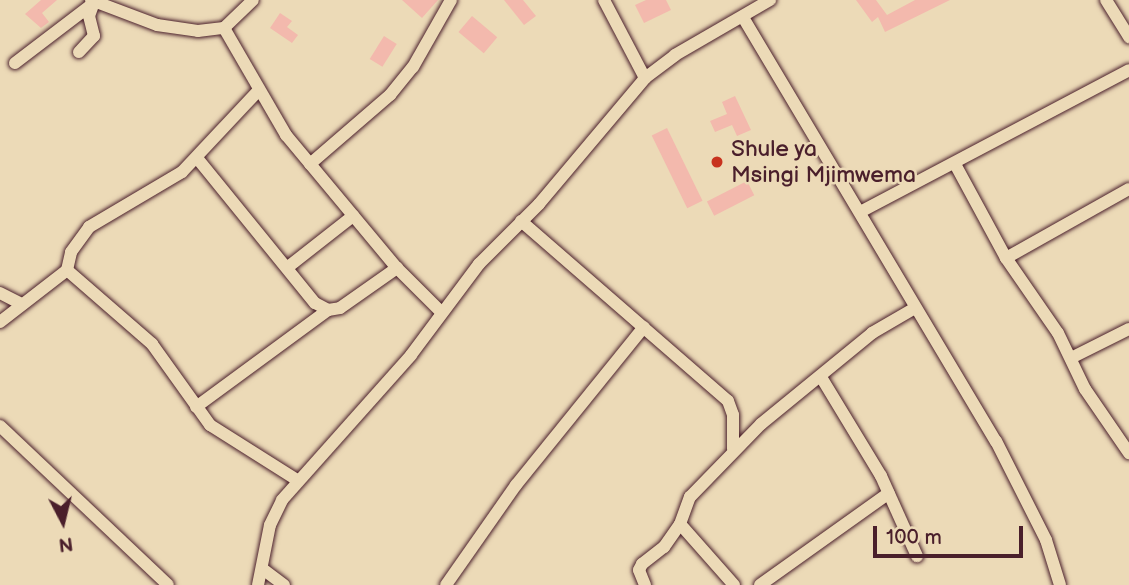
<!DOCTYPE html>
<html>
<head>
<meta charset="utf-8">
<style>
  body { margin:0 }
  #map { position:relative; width:1129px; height:585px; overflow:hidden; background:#ecdab7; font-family:"Balsamiq Sans",sans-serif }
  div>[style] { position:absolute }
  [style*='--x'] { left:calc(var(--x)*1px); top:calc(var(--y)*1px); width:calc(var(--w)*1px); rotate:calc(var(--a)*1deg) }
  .building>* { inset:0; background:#f3b9ad; transform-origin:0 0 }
  .roads { filter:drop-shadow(0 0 2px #4a1f2b) drop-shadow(0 0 2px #4a1f2b) }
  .minor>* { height:12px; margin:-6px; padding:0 6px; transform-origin:6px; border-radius:6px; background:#ecdab7 }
  .dots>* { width:19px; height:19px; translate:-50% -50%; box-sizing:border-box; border:4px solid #ecdab7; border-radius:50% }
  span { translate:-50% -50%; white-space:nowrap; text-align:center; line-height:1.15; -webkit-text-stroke:5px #ecdab7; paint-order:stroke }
  .poi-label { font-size:23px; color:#4a1f2b }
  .left { translate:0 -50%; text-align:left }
  .north { position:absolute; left:28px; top:487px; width:70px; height:70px; -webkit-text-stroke:5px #ecdab7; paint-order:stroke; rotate:173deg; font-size:19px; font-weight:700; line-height:28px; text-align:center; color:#4a1f2b }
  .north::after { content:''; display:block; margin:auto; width:24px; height:32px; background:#4a1f2b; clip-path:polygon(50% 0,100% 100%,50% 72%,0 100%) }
  .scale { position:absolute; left:873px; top:526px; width:150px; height:32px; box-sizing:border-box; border:4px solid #4a1f2b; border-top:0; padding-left:9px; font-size:21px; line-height:24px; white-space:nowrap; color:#4a1f2b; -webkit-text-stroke:5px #ecdab7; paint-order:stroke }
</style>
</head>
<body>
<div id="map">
  <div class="building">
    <div style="clip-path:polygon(41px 0,57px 0,42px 13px,49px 22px,41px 28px,25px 14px)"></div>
    <div style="clip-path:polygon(402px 0,438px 0,422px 18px)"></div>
    <div style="clip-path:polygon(504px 0,523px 0,536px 16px,524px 25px)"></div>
    <div style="clip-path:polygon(646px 0,666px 0,671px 10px,644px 23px,635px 5px)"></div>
    <div style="clip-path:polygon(856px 0,876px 0,887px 15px,915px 0,950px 0,885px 32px,878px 17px,872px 22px)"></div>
    <div style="clip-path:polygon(280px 13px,292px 21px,287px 27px,298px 35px,292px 43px,270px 28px)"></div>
    <div style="left:472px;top:16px;width:33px;height:21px;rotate:40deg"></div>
    <div style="left:384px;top:36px;width:15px;height:27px;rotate:32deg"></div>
    <div style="clip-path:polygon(735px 96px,751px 130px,737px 136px,732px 125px,715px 132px,710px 121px,727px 114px,722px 102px)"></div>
    <div style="left:667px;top:128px;width:81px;height:17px;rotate:64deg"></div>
    <div style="left:747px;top:181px;width:16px;height:45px;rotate:63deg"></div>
  </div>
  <div class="roads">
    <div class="minor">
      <div style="--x:91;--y:0;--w:71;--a:20.7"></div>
      <div style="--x:157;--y:25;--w:41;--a:8.3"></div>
      <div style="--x:198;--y:31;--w:26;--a:-7"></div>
      <div style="--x:224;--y:28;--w:40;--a:-44"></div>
      <div style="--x:604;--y:0;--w:88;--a:62.3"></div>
      <div style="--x:1106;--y:0;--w:44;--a:58.1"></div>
      <div style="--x:744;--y:19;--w:492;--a:59.2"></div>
      <div style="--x:996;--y:441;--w:111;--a:63.2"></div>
      <div style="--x:1046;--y:540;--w:47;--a:72.7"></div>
      <div style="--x:224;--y:28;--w:124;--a:59.9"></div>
      <div style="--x:286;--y:135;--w:173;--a:50.2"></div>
      <div style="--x:397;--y:268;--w:62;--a:45"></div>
      <div style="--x:79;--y:52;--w:22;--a:-47"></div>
      <div style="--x:94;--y:36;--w:21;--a:-104"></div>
      <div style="--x:89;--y:16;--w:15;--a:-70"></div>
      <div style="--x:15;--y:63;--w:101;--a:-37.3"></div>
      <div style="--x:197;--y:158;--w:187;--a:50.9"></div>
      <div style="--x:315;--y:303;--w:15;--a:28"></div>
      <div style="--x:328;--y:310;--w:12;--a:-9"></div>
      <div style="--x:340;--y:308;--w:70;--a:-35.1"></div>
      <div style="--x:310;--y:164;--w:106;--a:-40.8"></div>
      <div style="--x:390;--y:95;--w:36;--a:-51"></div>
      <div style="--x:413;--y:67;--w:77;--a:-60.4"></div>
      <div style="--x:955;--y:164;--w:107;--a:61.5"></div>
      <div style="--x:1006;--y:258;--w:91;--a:55.3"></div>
      <div style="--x:1058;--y:333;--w:62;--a:64.3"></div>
      <div style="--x:1085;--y:389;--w:78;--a:55.5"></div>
      <div style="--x:862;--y:211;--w:302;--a:-27.8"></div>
      <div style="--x:521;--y:221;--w:274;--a:41"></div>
      <div style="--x:728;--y:401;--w:15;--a:70"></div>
      <div style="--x:733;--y:415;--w:34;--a:90"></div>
      <div style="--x:1006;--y:258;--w:141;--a:-29.3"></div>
      <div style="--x:288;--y:267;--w:83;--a:-38.1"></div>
      <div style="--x:67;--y:270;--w:113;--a:41"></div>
      <div style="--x:152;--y:344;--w:100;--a:54.4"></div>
      <div style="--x:210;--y:425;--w:103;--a:32.3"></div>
      <div style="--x:0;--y:293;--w:25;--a:27"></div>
      <div style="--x:0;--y:322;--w:85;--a:-37.8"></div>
      <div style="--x:67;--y:270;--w:18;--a:-77"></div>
      <div style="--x:71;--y:252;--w:31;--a:-54"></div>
      <div style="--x:89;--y:227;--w:108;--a:-30.6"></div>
      <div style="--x:182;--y:172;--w:111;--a:-46.8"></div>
      <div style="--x:1071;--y:358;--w:65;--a:-26.6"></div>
      <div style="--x:821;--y:377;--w:116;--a:58.8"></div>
      <div style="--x:881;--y:476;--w:88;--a:65.8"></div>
      <div style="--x:196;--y:407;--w:164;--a:-36.3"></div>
      <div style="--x:0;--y:426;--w:231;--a:43.4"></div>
      <div style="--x:264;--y:570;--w:25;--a:37"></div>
      <div style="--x:258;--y:585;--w:61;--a:-78.7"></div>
      <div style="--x:270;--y:525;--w:28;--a:-64"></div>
      <div style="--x:282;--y:500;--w:194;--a:-48.3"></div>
      <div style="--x:411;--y:355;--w:114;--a:-53.2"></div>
      <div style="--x:479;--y:264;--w:85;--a:-45"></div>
      <div style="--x:539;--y:204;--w:165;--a:-49.9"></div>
      <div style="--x:645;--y:78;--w:38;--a:-37"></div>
      <div style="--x:675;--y:55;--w:110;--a:-30.1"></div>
      <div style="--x:446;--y:585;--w:122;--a:-55"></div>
      <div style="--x:516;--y:485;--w:203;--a:-51"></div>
      <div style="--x:645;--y:585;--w:16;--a:-112"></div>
      <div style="--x:639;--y:570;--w:7;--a:-63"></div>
      <div style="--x:642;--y:564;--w:28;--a:-38"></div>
      <div style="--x:664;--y:547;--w:28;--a:-55"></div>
      <div style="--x:734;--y:585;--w:81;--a:-131.5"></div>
      <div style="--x:680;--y:524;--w:29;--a:-70"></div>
      <div style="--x:690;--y:497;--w:102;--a:-45.8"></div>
      <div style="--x:761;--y:424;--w:144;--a:-39.3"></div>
      <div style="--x:872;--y:333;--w:50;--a:-30.2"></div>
      <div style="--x:760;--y:585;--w:158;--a:-35.5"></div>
    </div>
  </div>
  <div class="dots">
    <div style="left:717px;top:162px;background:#c8321e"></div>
  </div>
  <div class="poi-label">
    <span class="left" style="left:731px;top:162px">Shule ya<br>Msingi Mjimwema</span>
  </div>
  <div class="north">N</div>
  <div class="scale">100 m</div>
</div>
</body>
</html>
